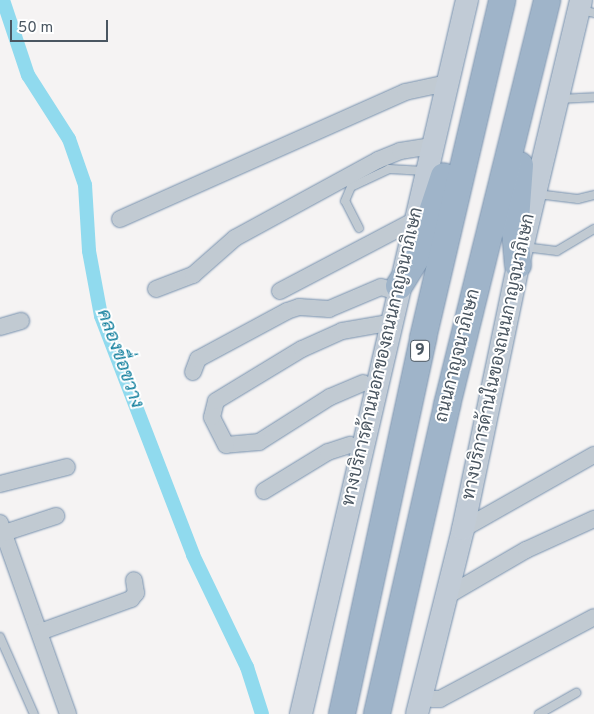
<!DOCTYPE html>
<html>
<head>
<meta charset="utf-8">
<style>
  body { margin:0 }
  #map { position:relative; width:594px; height:714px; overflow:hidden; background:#f5f3f3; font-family:Overpass,Sarabun,sans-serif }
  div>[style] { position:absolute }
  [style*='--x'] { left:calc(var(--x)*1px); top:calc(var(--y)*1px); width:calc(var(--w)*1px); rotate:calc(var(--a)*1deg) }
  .canal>* { height:14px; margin:-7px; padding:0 7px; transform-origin:7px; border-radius:7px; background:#90daee }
  .roads { filter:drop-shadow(0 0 1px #7690ad) drop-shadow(0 0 1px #7690ad) }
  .service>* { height:8px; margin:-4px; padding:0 4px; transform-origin:4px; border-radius:4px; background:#c1cad2 }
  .minor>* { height:16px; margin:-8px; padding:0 8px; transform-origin:8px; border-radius:8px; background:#c1cad2 }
  .secondary>* { height:22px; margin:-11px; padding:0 11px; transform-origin:11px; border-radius:11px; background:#c1cbd6 }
  .trunk>* { height:26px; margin:-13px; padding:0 13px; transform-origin:13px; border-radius:13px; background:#9fb4c9 }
  span { translate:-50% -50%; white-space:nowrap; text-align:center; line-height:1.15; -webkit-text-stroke:4px #fff; paint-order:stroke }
  .shield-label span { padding:1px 4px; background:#fff; border:1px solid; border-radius:4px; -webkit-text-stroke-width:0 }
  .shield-label { font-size:16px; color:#4a5661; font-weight:700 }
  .street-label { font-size:18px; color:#4a5661 }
  .water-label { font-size:19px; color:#0c7c9b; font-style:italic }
  .scale { position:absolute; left:10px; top:20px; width:98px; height:22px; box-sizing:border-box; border:2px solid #4a5661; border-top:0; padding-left:6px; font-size:15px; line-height:18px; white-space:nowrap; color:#4a5661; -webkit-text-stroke:4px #fff; paint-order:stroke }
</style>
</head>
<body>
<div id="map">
  <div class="canal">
    <div style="--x:3;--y:0;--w:79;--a:71.6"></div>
    <div style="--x:28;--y:75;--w:76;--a:57.4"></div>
    <div style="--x:69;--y:139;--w:49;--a:70.8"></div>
    <div style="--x:85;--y:185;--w:66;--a:86.5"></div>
    <div style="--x:89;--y:251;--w:66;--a:79.5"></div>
    <div style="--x:101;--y:316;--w:256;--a:68.9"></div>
    <div style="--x:193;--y:555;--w:124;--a:64.3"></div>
    <div style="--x:247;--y:667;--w:49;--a:72.3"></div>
  </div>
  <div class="roads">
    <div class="service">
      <div style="--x:581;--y:10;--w:13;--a:13"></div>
      <div style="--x:559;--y:99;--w:35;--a:-3"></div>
      <div style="--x:537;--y:194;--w:41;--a:7"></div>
      <div style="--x:578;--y:199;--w:16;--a:-14"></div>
      <div style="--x:359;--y:228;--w:30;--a:-117"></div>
      <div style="--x:345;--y:201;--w:15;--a:-67"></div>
      <div style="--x:351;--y:187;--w:42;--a:-25.3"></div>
      <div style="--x:389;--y:169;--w:36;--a:3"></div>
      <div style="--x:524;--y:247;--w:33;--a:7"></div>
      <div style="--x:557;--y:251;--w:43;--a:-30.7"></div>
      <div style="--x:0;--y:637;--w:84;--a:66.2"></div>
      <div style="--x:539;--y:714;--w:43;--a:-29.6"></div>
    </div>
    <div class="minor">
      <div style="--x:120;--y:219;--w:312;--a:-24"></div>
      <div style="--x:405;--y:92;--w:43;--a:-12.1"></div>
      <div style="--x:156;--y:289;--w:40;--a:-21"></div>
      <div style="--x:193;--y:275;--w:56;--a:-41.4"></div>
      <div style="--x:235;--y:238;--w:163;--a:-28.6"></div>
      <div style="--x:378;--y:160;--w:24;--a:-22"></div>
      <div style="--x:400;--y:151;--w:32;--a:-9"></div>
      <div style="--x:280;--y:291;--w:153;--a:-27.7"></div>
      <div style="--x:0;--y:327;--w:22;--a:-16"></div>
      <div style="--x:193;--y:372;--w:14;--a:-69"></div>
      <div style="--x:198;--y:359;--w:101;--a:-28.3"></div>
      <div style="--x:287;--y:311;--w:13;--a:-18"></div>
      <div style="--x:299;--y:307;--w:30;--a:4"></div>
      <div style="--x:329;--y:309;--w:56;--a:-22.9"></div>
      <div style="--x:381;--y:287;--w:18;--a:16"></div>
      <div style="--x:363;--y:383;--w:36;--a:157"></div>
      <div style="--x:330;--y:397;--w:84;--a:147.6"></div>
      <div style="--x:259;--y:442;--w:33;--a:175"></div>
      <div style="--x:226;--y:445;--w:31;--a:-117"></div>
      <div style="--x:212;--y:417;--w:16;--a:-76"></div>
      <div style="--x:216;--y:401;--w:100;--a:-31.2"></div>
      <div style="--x:302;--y:349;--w:44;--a:-24.2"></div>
      <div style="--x:342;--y:331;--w:40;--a:-10"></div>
      <div style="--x:0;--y:484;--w:69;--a:-14.2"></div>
      <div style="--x:264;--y:491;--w:75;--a:-31.4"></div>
      <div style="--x:328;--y:452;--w:23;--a:-18"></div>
      <div style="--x:0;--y:523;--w:203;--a:70.4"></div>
      <div style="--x:463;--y:529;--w:150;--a:-29.5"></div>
      <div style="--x:4;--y:533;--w:55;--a:-18.1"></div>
      <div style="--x:452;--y:593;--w:86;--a:-30.2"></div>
      <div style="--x:526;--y:550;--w:75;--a:-24.5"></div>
      <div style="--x:40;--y:632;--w:97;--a:-19.9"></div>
      <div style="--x:131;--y:599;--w:8;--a:-50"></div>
      <div style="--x:136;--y:593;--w:13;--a:-99"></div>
      <div style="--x:432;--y:699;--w:8;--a:0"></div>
      <div style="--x:440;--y:699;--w:174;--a:-28"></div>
    </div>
    <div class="secondary">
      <div style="--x:301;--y:714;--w:733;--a:-76.91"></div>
      <div style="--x:417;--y:714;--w:191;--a:-76"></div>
      <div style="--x:463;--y:529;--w:270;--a:-78.2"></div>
      <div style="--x:518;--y:265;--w:272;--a:-76.6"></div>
    </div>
    <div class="trunk">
      <div style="--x:518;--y:265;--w:32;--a:-95"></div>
      <div style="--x:515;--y:233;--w:68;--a:-85.8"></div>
      <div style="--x:399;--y:286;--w:34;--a:-58"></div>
      <div style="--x:417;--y:257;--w:85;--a:-71.6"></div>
      <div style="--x:342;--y:714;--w:385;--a:-77.8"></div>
      <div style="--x:423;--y:338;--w:347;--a:-76.8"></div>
      <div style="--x:377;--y:714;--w:317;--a:-77.2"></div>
      <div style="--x:447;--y:405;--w:417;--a:-76.1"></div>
    </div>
  </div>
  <div class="shield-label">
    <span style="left:420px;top:351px">9</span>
  </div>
  <div class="street-label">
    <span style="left:459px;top:356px;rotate:-76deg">ถนนกาญจนาภิเษก</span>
    <span style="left:384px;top:357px;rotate:-77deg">ทางบริการด้านนอกของถนนกาญจนาภิเษก</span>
    <span style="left:500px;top:357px;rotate:-78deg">ทางบริการด้านในของถนนกาญจนาภิเษก</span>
  </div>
  <div class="water-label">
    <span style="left:119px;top:359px;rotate:70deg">คลองขื่อขวาง</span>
  </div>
  <div class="scale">50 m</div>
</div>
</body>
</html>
